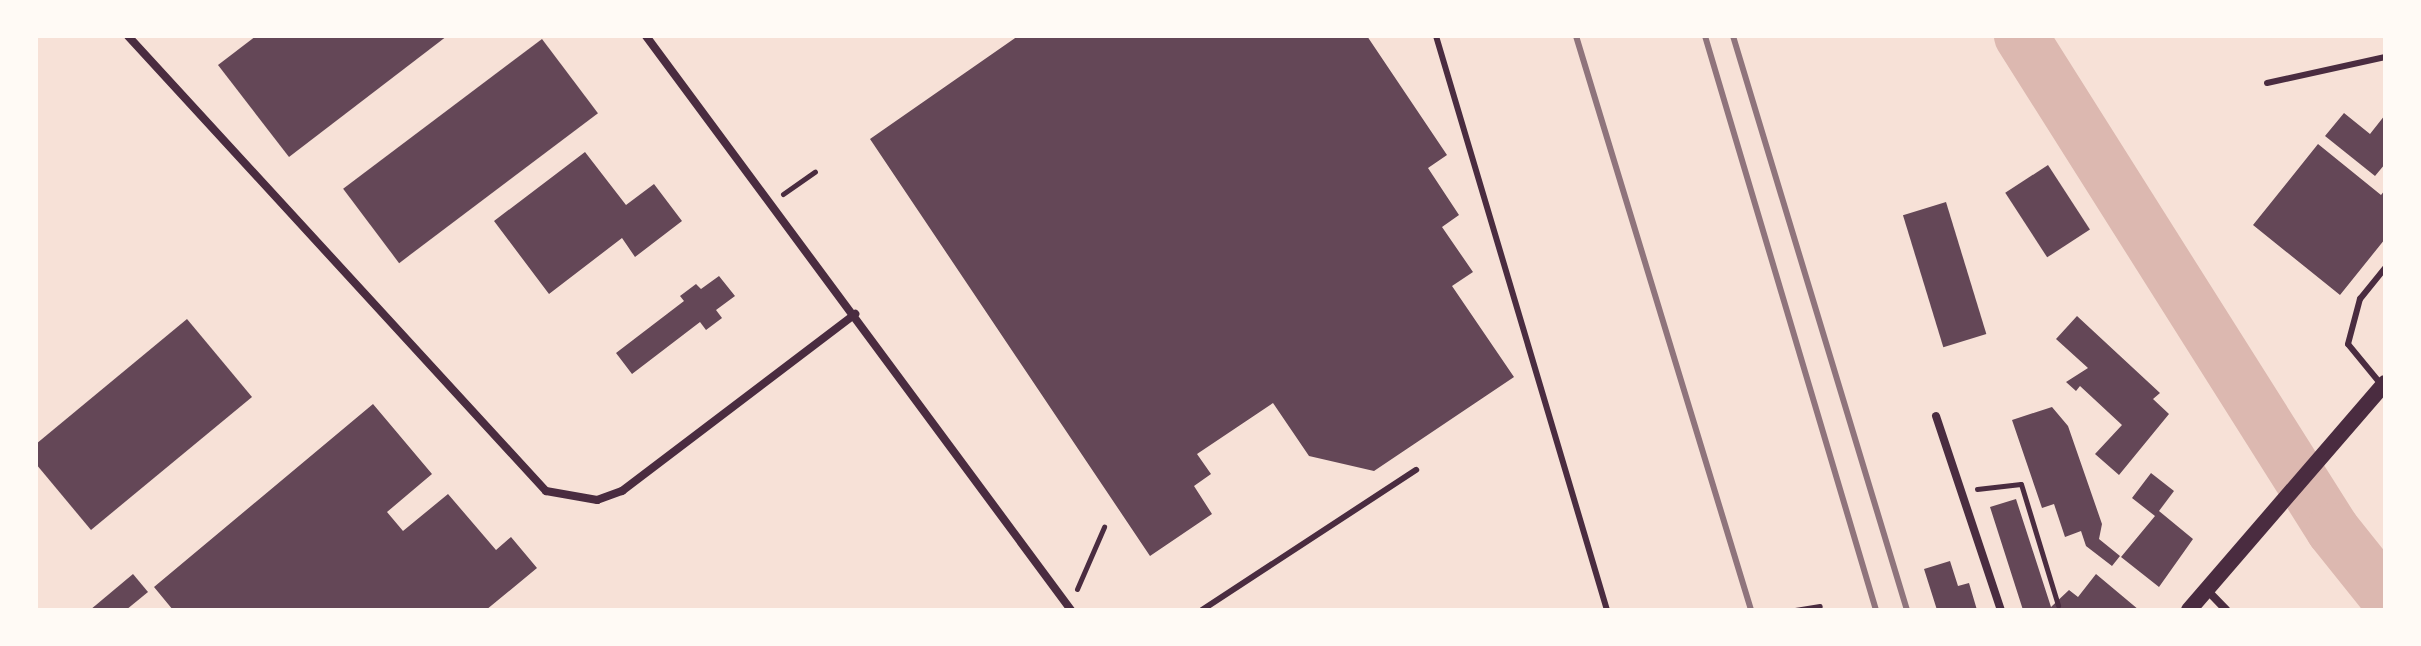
<!DOCTYPE html>
<html>
<head>
<meta charset="utf-8">
<style>
  body { margin:0 }
  #map { position:relative; width:2421px; height:646px; overflow:hidden; background:#f7e1d7; font-family:"Varela Round",sans-serif }
  div>[style] { position:absolute }
  [style*='--x'] { left:calc(var(--x)*1px); top:calc(var(--y)*1px); width:calc(var(--w)*1px); rotate:calc(var(--a)*1deg) }
  .river>* { height:54px; margin:-27px; padding:0 27px; transform-origin:27px; border-radius:27px; background:#dcb8b0 }
  .building>* { inset:0; background:#644757; transform-origin:0 0 }
  .path>* { height:5px; margin:-2.5px; padding:0 2.5px; transform-origin:2.5px; border-radius:2.5px; background:#4a2c40 }
  .service>* { height:6px; margin:-3px; padding:0 3px; transform-origin:3px; border-radius:3px; background:#4a2c40 }
  .minor>* { height:8px; margin:-4px; padding:0 4px; transform-origin:4px; border-radius:4px; background:#4a2c40 }
  .secondary>* { height:16px; margin:-8px; padding:0 8px; transform-origin:8px; border-radius:8px; background:#4a2c40 }
  .rail>* { height:6px; margin:-3px; padding:0 3px; transform-origin:3px; border-radius:3px; background:#8f747c }
  span { translate:-50% -50%; white-space:nowrap; text-align:center; line-height:1.15; -webkit-text-stroke:7px #fffaf5; paint-order:stroke }
  .frame { position:absolute; inset:0; border:38px solid #fffaf5; pointer-events:none }
</style>
</head>
<body>
<div id="map">
  <div class="river">
    <div style="--x:2021;--y:36;--w:584;--a:57.72"></div>
    <div style="--x:2333;--y:530;--w:83;--a:51.3"></div>
  </div>
  <div class="building">
    <div style="clip-path:polygon(256px 36px,447px 36px,289px 157px,218px 65px)"></div>
    <div style="clip-path:polygon(1018px 36px,1367px 36px,1447px 155px,1428px 168px,1459px 215px,1442px 227px,1473px 272px,1452px 286px,1514px 377px,1374px 471px,1309px 456px,1273px 403px,1197px 454px,1211px 474px,1194px 486px,1212px 514px,1150px 556px,870px 139px)"></div>
    <div style="left:542px;top:39px;width:93px;height:249px;rotate:53deg"></div>
    <div style="clip-path:polygon(2344px 113px,2370px 134px,2385px 115px,2385px 164px,2375px 176px,2325px 136px)"></div>
    <div style="clip-path:polygon(2318px 144px,2381px 195px,2385px 190px,2385px 239px,2340px 295px,2253px 225px)"></div>
    <div style="clip-path:polygon(585px 152px,626px 205px,654px 184px,682px 221px,635px 257px,622px 238px,549px 294px,494px 221px)"></div>
    <div style="left:2048px;top:165px;width:77px;height:51px;rotate:57deg"></div>
    <div style="left:1946px;top:202px;width:138px;height:45px;rotate:73deg"></div>
    <div style="clip-path:polygon(719px 276px,735px 296px,716px 310px,722px 318px,706px 330px,700px 322px,632px 374px,616px 353px,684px 301px,680px 296px,696px 284px,701px 289px)"></div>
    <div style="clip-path:polygon(2077px 316px,2160px 393px,2153px 399px,2169px 414px,2119px 475px,2095px 454px,2122px 425px,2080px 386px,2076px 391px,2066px 382px,2088px 368px,2056px 339px)"></div>
    <div style="clip-path:polygon(187px 319px,252px 397px,91px 530px,36px 464px,36px 444px)"></div>
    <div style="clip-path:polygon(373px 404px,432px 474px,387px 512px,403px 531px,448px 494px,496px 550px,511px 537px,537px 568px,486px 610px,173px 610px,154px 587px)"></div>
    <div style="clip-path:polygon(2052px 407px,2068px 426px,2102px 524px,2099px 539px,2120px 556px,2112px 566px,2086px 546px,2081px 531px,2065px 537px,2054px 504px,2042px 508px,2012px 420px)"></div>
    <div style="clip-path:polygon(2151px 473px,2174px 491px,2159px 511px,2193px 539px,2159px 587px,2121px 557px,2155px 516px,2132px 498px)"></div>
    <div style="clip-path:polygon(2016px 499px,2051px 607px,2069px 590px,2078px 597px,2096px 574px,2139px 610px,2023px 610px,1990px 507px)"></div>
    <div style="clip-path:polygon(1950px 561px,1958px 586px,1969px 583px,1977px 610px,1937px 610px,1924px 569px)"></div>
    <div style="clip-path:polygon(133px 574px,148px 592px,126px 610px,90px 610px)"></div>
  </div>
  <div class="path">
    <div style="--x:783;--y:194;--w:39;--a:-35"></div>
    <div style="--x:1977;--y:489;--w:44;--a:-6.5"></div>
    <div style="--x:2021;--y:484;--w:127;--a:73"></div>
    <div style="--x:1077;--y:589;--w:68;--a:-66.5"></div>
    <div style="--x:1795;--y:610;--w:25;--a:-9"></div>
  </div>
  <div class="service">
    <div style="--x:1436;--y:36;--w:599;--a:73.41"></div>
    <div style="--x:2267;--y:83;--w:121;--a:-12.4"></div>
    <div style="--x:2380;--y:383;--w:50;--a:-129.4"></div>
    <div style="--x:2348;--y:344;--w:47;--a:-75.1"></div>
    <div style="--x:2360;--y:299;--w:40;--a:-51"></div>
    <div style="--x:1202;--y:610;--w:256;--a:-33.2"></div>
  </div>
  <div class="minor">
    <div style="--x:128;--y:36;--w:618;--a:47.43"></div>
    <div style="--x:546;--y:491;--w:52;--a:10"></div>
    <div style="--x:597;--y:500;--w:27;--a:-20"></div>
    <div style="--x:622;--y:491;--w:293;--a:-37.2"></div>
    <div style="--x:646;--y:36;--w:714;--a:53.48"></div>
    <div style="--x:1936;--y:416;--w:205;--a:71.5"></div>
    <div style="--x:2207;--y:590;--w:28;--a:46"></div>
  </div>
  <div class="secondary">
    <div style="--x:2189;--y:610;--w:300;--a:-49.2"></div>
  </div>
  <div class="rail">
    <div style="--x:1576;--y:36;--w:600;--a:73.04"></div>
    <div style="--x:1705;--y:36;--w:599;--a:73.41"></div>
    <div style="--x:1733;--y:36;--w:600;--a:73.14"></div>
  </div>
  <div class="frame"></div>
</div>
</body>
</html>
